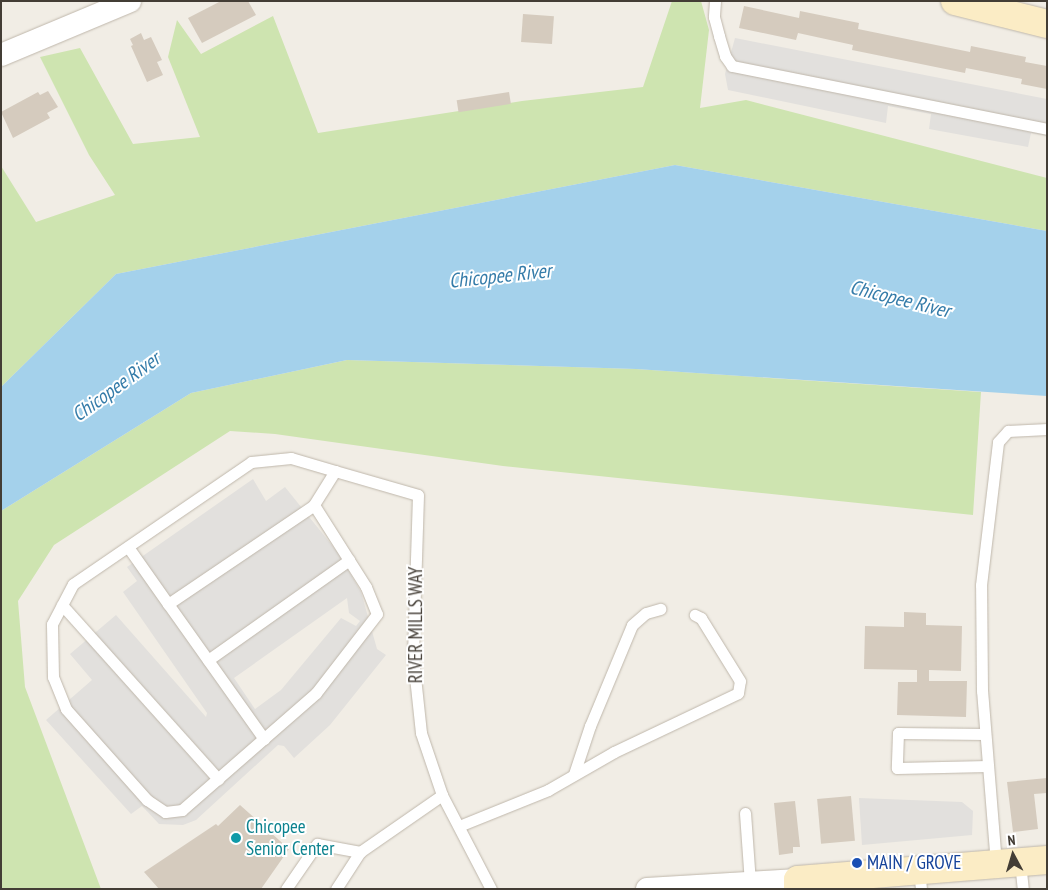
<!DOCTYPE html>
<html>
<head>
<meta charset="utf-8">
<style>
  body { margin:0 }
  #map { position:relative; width:1048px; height:890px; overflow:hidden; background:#f1ede5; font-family:"PT Sans Narrow",sans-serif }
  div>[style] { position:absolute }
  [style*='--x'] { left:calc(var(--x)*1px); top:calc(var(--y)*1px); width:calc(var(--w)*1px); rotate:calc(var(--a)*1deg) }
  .green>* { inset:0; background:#cee4b0 }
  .parking>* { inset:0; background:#e2e0dd }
  .water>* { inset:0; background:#a4d1eb }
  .building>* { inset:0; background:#d5cbbe; transform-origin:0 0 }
  .roads { filter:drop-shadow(0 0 1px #bfb7ab) drop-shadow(0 0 1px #bfb7ab) }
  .service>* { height:11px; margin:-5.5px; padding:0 5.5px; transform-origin:5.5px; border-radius:5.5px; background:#fff }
  .minor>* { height:22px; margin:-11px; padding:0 11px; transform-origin:11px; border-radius:11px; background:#fff }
  .secondary>* { height:28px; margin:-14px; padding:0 14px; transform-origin:14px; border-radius:14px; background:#fbecc5 }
  .dots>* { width:14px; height:14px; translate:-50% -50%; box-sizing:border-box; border:2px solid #fff; border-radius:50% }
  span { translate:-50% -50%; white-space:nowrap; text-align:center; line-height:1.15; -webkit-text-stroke:4px #fff; paint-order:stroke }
  .street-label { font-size:19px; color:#433d35 }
  .culture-label { font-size:19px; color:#0d838f }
  .left { translate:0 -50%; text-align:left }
  .transit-label { font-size:19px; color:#164399 }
  .water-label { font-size:20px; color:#357ca9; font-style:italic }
  .frame { position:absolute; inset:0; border:2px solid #433d35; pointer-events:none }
  .north { position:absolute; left:988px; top:830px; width:50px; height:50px; -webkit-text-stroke:4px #fff; paint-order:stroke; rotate:354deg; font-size:14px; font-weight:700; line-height:20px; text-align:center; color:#433d35 }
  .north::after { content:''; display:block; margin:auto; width:18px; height:22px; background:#433d35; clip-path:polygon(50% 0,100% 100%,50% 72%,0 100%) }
</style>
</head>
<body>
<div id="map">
  <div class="green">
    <div style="clip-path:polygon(672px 1px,701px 1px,709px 30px,700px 108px,746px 100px,1047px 178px,1047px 231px,675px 165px,116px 274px,1px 387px,1px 166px,36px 222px,115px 195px,89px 155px,40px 57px,80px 48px,133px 144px,200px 137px,168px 57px,177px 20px,201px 54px,273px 16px,318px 133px,522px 101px,643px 87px)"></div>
    <div style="clip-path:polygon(347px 360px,636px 369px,981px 392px,973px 515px,503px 466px,275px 434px,230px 431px,54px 545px,18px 601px,25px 687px,101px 889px,1px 889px,1px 511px,191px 393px)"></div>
  </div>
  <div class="parking">
    <div style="clip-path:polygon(735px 38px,1047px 99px,1047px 136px,1031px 133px,1028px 147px,929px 129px,931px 114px,888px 106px,886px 123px,728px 90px,725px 74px)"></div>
    <div style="clip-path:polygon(evenodd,253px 479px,266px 501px,285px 487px,339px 554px,361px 592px,377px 649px,386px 655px,330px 725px,294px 758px,284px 746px,278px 745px,196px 820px,183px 825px,159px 824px,142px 806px,131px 814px,46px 720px,92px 680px,70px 654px,116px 615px,206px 717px,207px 713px,123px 592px,137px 581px,127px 567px,253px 479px,347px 598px,349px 613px,360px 621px,356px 626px,341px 618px,281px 690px,255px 709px,234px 678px,347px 598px)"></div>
    <div style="clip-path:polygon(859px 798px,962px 802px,973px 811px,972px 835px,862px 845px)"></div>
  </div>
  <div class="water">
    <div style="clip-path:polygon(675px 165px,1047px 231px,1047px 396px,636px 369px,347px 360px,191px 393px,1px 511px,1px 387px,116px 274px)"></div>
  </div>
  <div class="building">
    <div style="clip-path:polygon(221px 1px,248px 1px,256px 15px,202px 43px,188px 18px)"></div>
    <div style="clip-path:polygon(744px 6px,799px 18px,800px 11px,859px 23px,858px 29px,970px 52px,971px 46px,1026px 57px,1025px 62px,1047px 66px,1047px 89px,1021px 84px,1022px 79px,966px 68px,965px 73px,852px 50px,853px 45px,798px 33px,796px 40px,739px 28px)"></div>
    <div style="left:523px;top:14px;width:31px;height:28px;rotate:4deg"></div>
    <div style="clip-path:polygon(141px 33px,144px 40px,151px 37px,162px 60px,157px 62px,163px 75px,147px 82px,131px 46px,133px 45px,130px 39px)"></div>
    <div style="clip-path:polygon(48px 91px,58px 107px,47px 113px,50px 118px,13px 138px,1px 112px,38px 92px,40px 95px)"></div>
    <div style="left:509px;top:92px;width:12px;height:53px;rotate:81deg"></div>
    <div style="clip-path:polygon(904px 612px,926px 613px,926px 625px,962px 626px,961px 671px,929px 670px,929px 681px,967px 681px,966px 717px,897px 715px,898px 682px,917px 682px,917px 670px,864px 669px,865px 626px,904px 627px)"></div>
    <div style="clip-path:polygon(1047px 778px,1047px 793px,1034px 794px,1038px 829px,1013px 832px,1007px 782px)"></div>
    <div style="left:851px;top:796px;width:45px;height:34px;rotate:85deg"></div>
    <div style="clip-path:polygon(795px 801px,800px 847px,793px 847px,793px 853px,779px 855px,774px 803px)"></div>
    <div style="clip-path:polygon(240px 805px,289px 849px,261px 889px,159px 889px,144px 872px,216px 824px,218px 826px)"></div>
  </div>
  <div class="roads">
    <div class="service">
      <div style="--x:715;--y:1;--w:16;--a:94"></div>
      <div style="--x:714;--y:17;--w:20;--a:75"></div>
      <div style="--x:719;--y:36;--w:21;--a:73"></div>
      <div style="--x:725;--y:56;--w:12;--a:55"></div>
      <div style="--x:732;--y:66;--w:321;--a:11.3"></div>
      <div style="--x:335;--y:471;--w:40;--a:122"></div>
      <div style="--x:314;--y:505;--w:97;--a:57.6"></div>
      <div style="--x:366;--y:587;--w:29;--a:68"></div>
      <div style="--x:377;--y:614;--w:100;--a:127.7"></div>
      <div style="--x:316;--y:693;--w:178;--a:138.9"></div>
      <div style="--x:182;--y:810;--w:17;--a:173"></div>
      <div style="--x:165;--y:812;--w:22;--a:-146"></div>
      <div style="--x:147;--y:800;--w:122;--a:-131.7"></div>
      <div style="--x:66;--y:709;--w:35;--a:-112"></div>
      <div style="--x:53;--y:677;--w:53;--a:-91.1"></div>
      <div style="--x:52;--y:624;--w:45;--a:-62.3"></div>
      <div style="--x:73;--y:584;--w:216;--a:-34.4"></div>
      <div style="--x:251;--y:462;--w:40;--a:-5.7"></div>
      <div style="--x:291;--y:458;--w:46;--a:16.5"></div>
      <div style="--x:335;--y:471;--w:86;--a:16.1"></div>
      <div style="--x:418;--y:495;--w:163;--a:91.8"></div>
      <div style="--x:413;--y:658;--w:75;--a:83.9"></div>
      <div style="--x:421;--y:733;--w:65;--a:71.3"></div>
      <div style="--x:442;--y:795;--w:106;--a:62.5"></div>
      <div style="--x:128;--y:547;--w:70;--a:54.9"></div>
      <div style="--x:62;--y:605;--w:234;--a:48.1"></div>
      <div style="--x:208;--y:660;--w:173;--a:-35.3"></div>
      <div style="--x:985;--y:734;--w:87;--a:-179.3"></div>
      <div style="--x:898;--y:733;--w:35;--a:92"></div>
      <div style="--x:897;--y:768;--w:91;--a:-1.3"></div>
      <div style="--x:264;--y:739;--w:166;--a:-125.4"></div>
      <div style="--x:168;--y:604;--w:176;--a:-34.1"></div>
      <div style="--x:574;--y:774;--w:51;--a:-71.6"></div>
      <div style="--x:590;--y:726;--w:109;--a:-67.4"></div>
      <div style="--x:632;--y:625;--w:18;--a:-41"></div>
      <div style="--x:646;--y:613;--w:15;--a:-16"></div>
      <div style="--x:745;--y:813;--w:69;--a:85.9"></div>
      <div style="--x:459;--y:826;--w:96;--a:-22"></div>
      <div style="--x:548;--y:790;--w:76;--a:-29.9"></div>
      <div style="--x:614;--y:752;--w:137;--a:-25.4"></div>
      <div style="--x:738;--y:693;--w:12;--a:-81"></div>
      <div style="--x:740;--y:681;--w:74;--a:-121.8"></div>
      <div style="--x:701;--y:618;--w:7;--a:-153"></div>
      <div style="--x:1020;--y:862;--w:27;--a:84"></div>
      <div style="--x:996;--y:864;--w:174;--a:-94.6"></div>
      <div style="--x:982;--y:691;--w:106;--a:-90.5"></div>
      <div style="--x:981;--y:585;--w:144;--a:-83.2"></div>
      <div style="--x:998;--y:442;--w:15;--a:-48"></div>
      <div style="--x:1008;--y:431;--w:39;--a:-3"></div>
      <div style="--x:919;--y:870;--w:19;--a:84"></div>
      <div style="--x:286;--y:889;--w:55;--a:-55.4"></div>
      <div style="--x:317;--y:844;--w:44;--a:10.5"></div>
      <div style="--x:336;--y:889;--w:44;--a:-57"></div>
      <div style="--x:360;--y:852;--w:100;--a:-34.8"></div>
    </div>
    <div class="minor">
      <div style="--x:1;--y:55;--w:140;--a:-22.7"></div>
      <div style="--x:647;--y:889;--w:151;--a:-3.4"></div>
    </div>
    <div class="secondary">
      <div style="--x:955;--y:1;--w:95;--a:14"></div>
      <div style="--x:798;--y:889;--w:9;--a:-90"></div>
      <div style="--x:798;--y:880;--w:250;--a:-4.6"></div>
    </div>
  </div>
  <div class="dots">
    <div style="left:236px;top:838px;background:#0f9aa8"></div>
    <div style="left:857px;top:863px;background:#1a4fb4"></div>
  </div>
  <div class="street-label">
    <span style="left:416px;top:625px;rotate:-90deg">RIVER MILLS WAY</span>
  </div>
  <div class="culture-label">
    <span class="left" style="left:246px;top:838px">Chicopee<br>Senior Center</span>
  </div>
  <div class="transit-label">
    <span class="left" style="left:867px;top:863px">MAIN / GROVE</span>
  </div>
  <div class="water-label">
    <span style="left:500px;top:276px;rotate:-6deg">Chicopee River</span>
    <span style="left:900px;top:299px;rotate:14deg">Chicopee River</span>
    <span style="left:116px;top:387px;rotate:-36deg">Chicopee River</span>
  </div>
  <div class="frame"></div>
  <div class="north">N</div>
</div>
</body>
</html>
